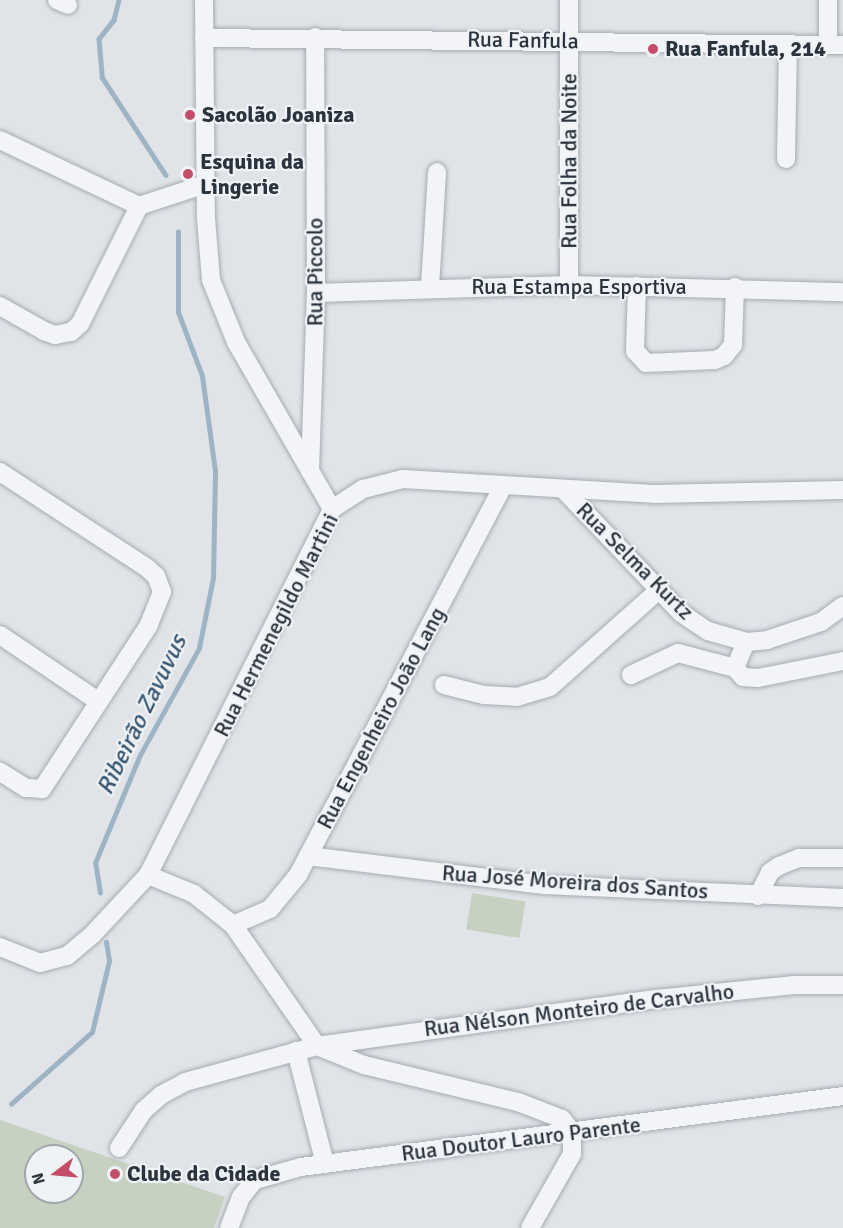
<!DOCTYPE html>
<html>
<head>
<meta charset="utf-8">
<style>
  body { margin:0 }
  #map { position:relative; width:843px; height:1228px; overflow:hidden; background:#e0e4e8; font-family:Signika,sans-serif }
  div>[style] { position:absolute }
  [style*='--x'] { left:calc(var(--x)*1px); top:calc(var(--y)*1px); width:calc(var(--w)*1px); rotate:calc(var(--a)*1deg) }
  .green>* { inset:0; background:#c7d1c2; transform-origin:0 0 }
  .stream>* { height:4.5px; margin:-2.25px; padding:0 2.25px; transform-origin:2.25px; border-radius:2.25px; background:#9eb4c5 }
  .roads { filter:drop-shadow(0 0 2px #a6abb2) drop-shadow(0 0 2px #a6abb2) }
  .minor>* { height:18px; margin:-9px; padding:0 9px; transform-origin:9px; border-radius:9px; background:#f3f4f7 }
  .dots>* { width:16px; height:16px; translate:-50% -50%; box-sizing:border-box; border:3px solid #f0f3f6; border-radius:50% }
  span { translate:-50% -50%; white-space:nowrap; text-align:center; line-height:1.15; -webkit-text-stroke:4.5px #f0f3f6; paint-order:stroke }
  .street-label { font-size:22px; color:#2a333e }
  .poi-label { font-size:22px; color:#2a333e; font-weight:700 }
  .left { translate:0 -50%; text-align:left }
  .water-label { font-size:24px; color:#37556f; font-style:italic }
  .north { position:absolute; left:24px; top:1144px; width:60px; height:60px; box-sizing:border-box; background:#f0f3f6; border:2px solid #a1a6ac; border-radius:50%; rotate:254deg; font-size:16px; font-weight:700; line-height:24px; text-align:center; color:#2a333e }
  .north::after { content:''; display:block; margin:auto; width:21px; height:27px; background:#c44e6a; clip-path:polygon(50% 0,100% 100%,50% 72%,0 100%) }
</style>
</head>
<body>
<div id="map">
  <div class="green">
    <div style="left:472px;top:893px;width:54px;height:37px;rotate:9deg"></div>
    <div style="clip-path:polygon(evenodd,0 1120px,225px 1197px,214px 1228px,0 1228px,0 1120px,36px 1156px,72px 1156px,72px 1192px,36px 1192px,36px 1156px)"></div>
  </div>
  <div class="stream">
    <div style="--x:119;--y:0;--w:21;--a:104"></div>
    <div style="--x:114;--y:20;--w:24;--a:128"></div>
    <div style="--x:99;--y:39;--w:38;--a:85"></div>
    <div style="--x:102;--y:77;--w:117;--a:56.9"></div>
    <div style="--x:100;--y:893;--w:30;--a:-99"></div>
    <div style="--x:95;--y:863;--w:117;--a:-67.4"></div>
    <div style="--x:140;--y:755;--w:122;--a:-61.1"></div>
    <div style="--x:199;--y:648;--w:71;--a:-78.7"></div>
    <div style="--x:213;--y:578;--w:107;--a:-88.9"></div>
    <div style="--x:215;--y:471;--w:96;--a:-97.8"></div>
    <div style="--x:202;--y:376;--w:68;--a:-110.6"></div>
    <div style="--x:178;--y:312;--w:80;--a:-90"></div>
    <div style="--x:11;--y:1104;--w:108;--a:-41.6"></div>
    <div style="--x:92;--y:1032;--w:73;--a:-76.5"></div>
    <div style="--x:109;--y:961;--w:19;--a:-99"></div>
  </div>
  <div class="roads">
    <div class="minor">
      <div style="--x:57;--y:0;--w:12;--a:24"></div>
      <div style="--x:204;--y:0;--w:218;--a:89.5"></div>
      <div style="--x:206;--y:218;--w:62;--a:85.4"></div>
      <div style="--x:211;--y:280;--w:67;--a:68"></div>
      <div style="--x:236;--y:342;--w:193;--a:60.1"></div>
      <div style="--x:569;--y:0;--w:285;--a:90"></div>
      <div style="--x:204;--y:38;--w:639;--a:0.63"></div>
      <div style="--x:828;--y:44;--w:44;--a:-90"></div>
      <div style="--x:0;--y:140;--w:154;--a:25.4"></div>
      <div style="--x:786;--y:159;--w:115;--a:-89"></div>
      <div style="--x:637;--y:286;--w:65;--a:91.8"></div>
      <div style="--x:635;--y:351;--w:16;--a:47"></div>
      <div style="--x:646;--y:363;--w:69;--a:-2.5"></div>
      <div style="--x:715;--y:360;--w:10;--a:-24"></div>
      <div style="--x:724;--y:356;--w:14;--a:-51"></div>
      <div style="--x:733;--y:345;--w:58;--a:-88"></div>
      <div style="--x:430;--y:287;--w:115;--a:-86.5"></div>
      <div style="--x:316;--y:293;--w:253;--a:-1.8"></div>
      <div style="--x:569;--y:285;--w:274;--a:1.5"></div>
      <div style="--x:0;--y:306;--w:51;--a:29.6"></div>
      <div style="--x:44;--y:331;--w:12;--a:20"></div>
      <div style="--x:55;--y:335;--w:16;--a:-11"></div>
      <div style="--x:71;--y:332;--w:12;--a:-42"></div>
      <div style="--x:80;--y:324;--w:132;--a:-63.4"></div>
      <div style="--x:139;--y:206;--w:71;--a:-18.2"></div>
      <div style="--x:310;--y:471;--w:178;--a:-88.1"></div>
      <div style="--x:316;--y:293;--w:256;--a:-90.2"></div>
      <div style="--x:0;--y:472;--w:176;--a:33.1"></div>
      <div style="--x:147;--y:568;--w:12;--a:42"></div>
      <div style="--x:156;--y:576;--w:17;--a:69"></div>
      <div style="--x:162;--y:592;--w:35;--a:112"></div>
      <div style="--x:149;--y:625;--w:196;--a:123.1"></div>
      <div style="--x:42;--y:789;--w:16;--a:-176"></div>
      <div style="--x:26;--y:788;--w:31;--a:-148"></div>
      <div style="--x:563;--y:489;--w:171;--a:46.4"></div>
      <div style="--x:681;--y:613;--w:32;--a:34"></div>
      <div style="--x:708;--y:631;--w:40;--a:16"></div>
      <div style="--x:746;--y:642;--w:21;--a:-5"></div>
      <div style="--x:767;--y:640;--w:57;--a:-18.4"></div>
      <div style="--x:821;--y:622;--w:27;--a:-36"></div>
      <div style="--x:0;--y:635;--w:118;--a:34"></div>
      <div style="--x:746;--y:642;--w:28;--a:113"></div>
      <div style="--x:735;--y:668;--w:12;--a:48"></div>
      <div style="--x:743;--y:677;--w:15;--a:4"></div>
      <div style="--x:758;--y:678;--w:87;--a:-11.3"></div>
      <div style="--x:631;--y:675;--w:52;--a:-25.1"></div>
      <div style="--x:678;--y:653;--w:59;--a:14.7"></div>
      <div style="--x:444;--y:685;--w:41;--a:14"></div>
      <div style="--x:484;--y:695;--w:33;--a:3"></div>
      <div style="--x:517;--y:697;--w:34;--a:-17"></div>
      <div style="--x:550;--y:687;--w:146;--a:-41.7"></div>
      <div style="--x:308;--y:856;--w:238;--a:7"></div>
      <div style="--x:544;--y:885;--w:299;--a:2.5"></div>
      <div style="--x:148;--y:875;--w:50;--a:22.4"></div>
      <div style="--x:194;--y:894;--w:50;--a:38.5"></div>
      <div style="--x:233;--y:925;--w:147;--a:55.2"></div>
      <div style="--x:317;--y:1046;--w:51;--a:22"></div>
      <div style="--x:364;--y:1065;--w:158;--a:13.5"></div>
      <div style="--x:518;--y:1102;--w:47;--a:21.1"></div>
      <div style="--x:562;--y:1119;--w:16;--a:52"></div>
      <div style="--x:572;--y:1132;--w:22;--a:90"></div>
      <div style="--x:572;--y:1154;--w:85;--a:119.6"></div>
      <div style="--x:758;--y:896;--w:27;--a:-63"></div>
      <div style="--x:770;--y:872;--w:11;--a:-34"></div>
      <div style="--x:779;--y:866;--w:22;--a:-22"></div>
      <div style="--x:799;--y:858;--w:44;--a:0"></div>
      <div style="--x:233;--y:925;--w:40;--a:-23.4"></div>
      <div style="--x:270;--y:909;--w:44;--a:-50.5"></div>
      <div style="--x:298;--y:875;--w:440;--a:-62.2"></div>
      <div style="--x:0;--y:947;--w:43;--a:21.8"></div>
      <div style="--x:40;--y:963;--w:28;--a:-15"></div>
      <div style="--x:67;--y:956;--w:34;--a:-40"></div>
      <div style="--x:93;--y:934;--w:81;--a:-47"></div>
      <div style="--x:148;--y:875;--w:410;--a:-63.3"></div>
      <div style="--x:332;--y:509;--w:37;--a:-33"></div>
      <div style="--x:363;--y:489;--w:41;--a:-14"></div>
      <div style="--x:403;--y:479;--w:251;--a:3.4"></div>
      <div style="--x:654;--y:494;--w:189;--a:-1.2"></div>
      <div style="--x:296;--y:1051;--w:117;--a:75.6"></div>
      <div style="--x:119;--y:1148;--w:45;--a:-56.7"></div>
      <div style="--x:144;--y:1110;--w:23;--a:-41"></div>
      <div style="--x:161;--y:1095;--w:27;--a:-28"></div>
      <div style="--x:185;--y:1082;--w:137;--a:-15.3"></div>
      <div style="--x:317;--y:1046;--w:342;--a:-7.9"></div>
      <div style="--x:656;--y:999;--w:139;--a:-5.8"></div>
      <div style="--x:794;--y:985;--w:49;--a:0"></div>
      <div style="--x:229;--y:1228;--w:33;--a:-69"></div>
      <div style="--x:241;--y:1197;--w:22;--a:-51"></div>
      <div style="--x:255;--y:1180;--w:48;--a:-15.8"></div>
      <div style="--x:301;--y:1167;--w:547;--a:-7.46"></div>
    </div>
  </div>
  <div class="dots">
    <div style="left:653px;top:49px;background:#c44e6a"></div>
    <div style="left:190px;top:115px;background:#c44e6a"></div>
    <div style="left:188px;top:174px;background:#c44e6a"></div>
    <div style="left:115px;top:1174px;background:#c44e6a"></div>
  </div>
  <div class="street-label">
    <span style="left:523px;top:40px;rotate:1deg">Rua Fanfula</span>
    <span style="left:569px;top:161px;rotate:-90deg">Rua Folha da Noite</span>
    <span style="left:315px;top:272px;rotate:-90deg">Rua Piccolo</span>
    <span style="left:579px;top:287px">Rua Estampa Esportiva</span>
    <span style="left:635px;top:561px;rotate:45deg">Rua Selma Kurtz</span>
    <span style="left:276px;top:625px;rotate:-63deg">Rua Hermenegildo Martini</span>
    <span style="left:381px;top:718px;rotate:-62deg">Rua Engenheiro João Lang</span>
    <span style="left:575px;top:882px;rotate:4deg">Rua José Moreira dos Santos</span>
    <span style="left:579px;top:1010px;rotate:-7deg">Rua Nélson Monteiro de Carvalho</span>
    <span style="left:521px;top:1139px;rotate:-7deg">Rua Doutor Lauro Parente</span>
  </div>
  <div class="poi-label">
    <span class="left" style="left:665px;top:49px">Rua Fanfula, 214</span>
    <span class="left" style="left:202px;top:115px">Sacolão Joaniza</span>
    <span class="left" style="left:200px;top:174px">Esquina da<br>Lingerie</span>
    <span class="left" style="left:127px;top:1174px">Clube da Cidade</span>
  </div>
  <div class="water-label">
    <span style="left:142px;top:715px;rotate:-64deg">Ribeirão Zavuvus</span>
  </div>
  <div class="north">N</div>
</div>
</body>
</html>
